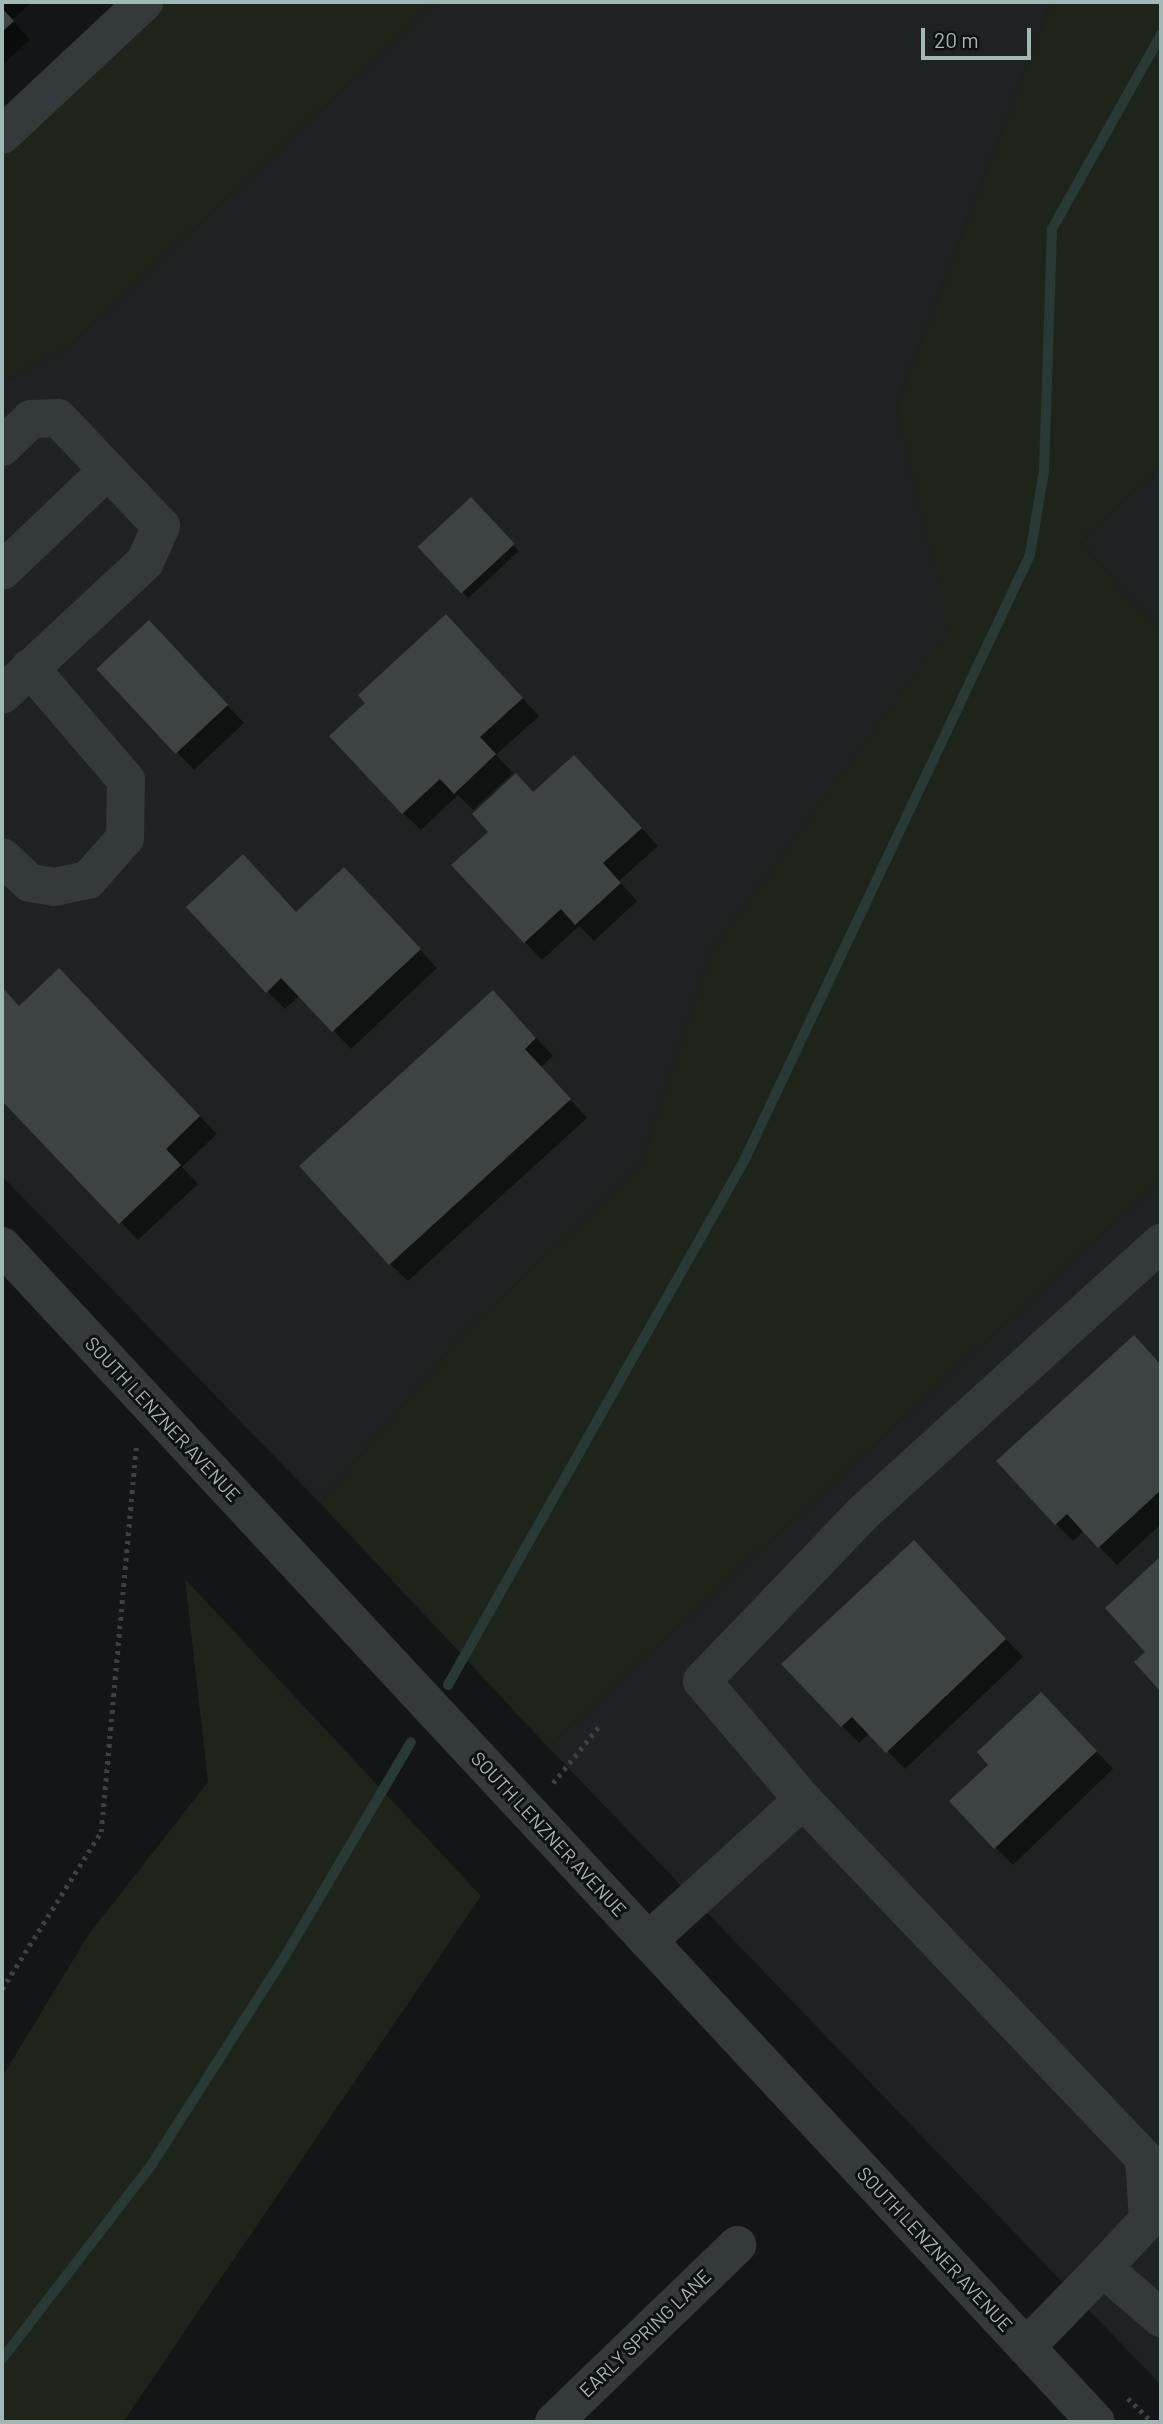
<!DOCTYPE html>
<html>
<head>
<meta charset="utf-8">
<style>
  body { margin:0 }
  #map { position:relative; width:1163px; height:2424px; overflow:hidden; background:#141516; font-family:Barlow,sans-serif }
  div>[style] { position:absolute }
  [style*='--x'] { left:calc(var(--x)*1px); top:calc(var(--y)*1px); width:calc(var(--w)*1px); rotate:calc(var(--a)*1deg) }
  .built>* { inset:0; background:#1f2223 }
  .green>* { inset:0; background:#1f241b }
  .shadow>* { inset:0; background:#0007; transform-origin:0 0 }
  .stream>* { height:10px; margin:-5px; padding:0 5px; transform-origin:5px; border-radius:5px; background:#293a36 }
  .building>* { inset:0; background:#3d4343; transform-origin:0 0 }
  .path>* { height:4.5px; margin-top:-2.25px; transform-origin:0; background:repeating-linear-gradient(90deg,#3a4242 0 3.5px,transparent 0 8.5px) }
  .minor>* { height:38px; margin:-19px; padding:0 19px; transform-origin:19px; border-radius:19px; background:#343a3b }
  span { translate:-50% -50%; white-space:nowrap; text-align:center; line-height:1.15; -webkit-text-stroke:6px #0f1011; paint-order:stroke }
  .street-label { font-size:19px; color:#a4b7b7 }
  .frame { position:absolute; inset:0; border:4px solid #a4b7b7; pointer-events:none }
  .scale { position:absolute; left:921px; top:28px; width:110px; height:32px; box-sizing:border-box; border:4px solid #a4b7b7; border-top:0; padding-left:9px; font-size:21px; line-height:24px; white-space:nowrap; color:#a4b7b7; -webkit-text-stroke:5px #0f1011; paint-order:stroke }
</style>
</head>
<body>
<div id="map">
  <div class="built">
    <div style="clip-path:polygon(436px 2px,1051px 2px,896px 407px,949px 629px,711px 952px,641px 1163px,458px 1340px,320px 1503px,2px 1176px,2px 383px,67px 348px)"></div>
    <div style="clip-path:polygon(1161px 465px,1161px 631px,1080px 542px)"></div>
    <div style="clip-path:polygon(1161px 1179px,1161px 2385px,548px 1747px)"></div>
  </div>
  <div class="green">
    <div style="clip-path:polygon(164px 2px,436px 2px,67px 348px,2px 383px,2px 154px)"></div>
    <div style="clip-path:polygon(1051px 2px,1161px 2px,1161px 465px,1080px 542px,1161px 631px,1161px 1179px,548px 1747px,320px 1503px,458px 1340px,641px 1163px,711px 952px,948px 629px,896px 407px)"></div>
    <div style="clip-path:polygon(185px 1579px,481px 1896px,123px 2422px,2px 2422px,2px 2077px,89px 1934px,208px 1782px)"></div>
  </div>
  <div class="shadow">
    <div style="clip-path:polygon(2px 2px,32px 2px,12px 20px,30px 40px,2px 65px)"></div>
    <div style="left:471px;top:500px;width:70px;height:69px;rotate:47deg"></div>
    <div style="clip-path:polygon(463px 634px,539px 716px,496px 755px,513px 773px,473px 810px,458px 795px,421px 830px,403px 813px)"></div>
    <div style="clip-path:polygon(166px 640px,244px 723px,194px 770px,99px 669px)"></div>
    <div style="clip-path:polygon(592px 774px,658px 846px,619px 881px,637px 901px,594px 941px,579px 926px,542px 960px,525px 942px,534px 794px)"></div>
    <div style="clip-path:polygon(362px 887px,437px 968px,351px 1049px,300px 995px,285px 1009px,267px 991px,297px 914px)"></div>
    <div style="clip-path:polygon(77px 988px,217px 1134px,182px 1167px,198px 1184px,138px 1240px,2px 1099px,2px 990px,20px 1008px)"></div>
    <div style="clip-path:polygon(511px 1010px,553px 1056px,541px 1067px,587px 1118px,408px 1281px,390px 1264px)"></div>
    <div style="clip-path:polygon(1151px 1355px,1161px 1365px,1161px 1524px,1117px 1565px,1084px 1531px,1073px 1541px,1056px 1524px)"></div>
    <div style="clip-path:polygon(1161px 1558px,1161px 1689px,1137px 1662px,1148px 1652px,1108px 1608px)"></div>
    <div style="clip-path:polygon(931px 1560px,1023px 1657px,905px 1769px,870px 1733px,859px 1743px,842px 1726px)"></div>
    <div style="clip-path:polygon(1059px 1711px,1113px 1769px,1013px 1865px,995px 1847px)"></div>
  </div>
  <div class="stream">
    <div style="--x:448;--y:1685;--w:602;--a:-60.54"></div>
    <div style="--x:744;--y:1161;--w:670;--a:-64.74"></div>
    <div style="--x:1030;--y:555;--w:86;--a:-80.6"></div>
    <div style="--x:1044;--y:470;--w:241;--a:-88.1"></div>
    <div style="--x:1052;--y:229;--w:223;--a:-60.7"></div>
    <div style="--x:2;--y:2359;--w:246;--a:-52.4"></div>
    <div style="--x:152;--y:2164;--w:247;--a:-57.4"></div>
    <div style="--x:285;--y:1956;--w:248;--a:-59.5"></div>
  </div>
  <div class="building">
    <div style="clip-path:polygon(2px 8px,14px 21px,2px 32px)"></div>
    <div style="left:471px;top:497px;width:64px;height:73px;rotate:47deg"></div>
    <div style="clip-path:polygon(446px 614px,523px 698px,480px 737px,496px 754px,454px 794px,440px 779px,402px 814px,329px 736px,365px 703px,358px 695px)"></div>
    <div style="left:149px;top:620px;width:116px;height:72px;rotate:47deg"></div>
    <div style="clip-path:polygon(574px 755px,642px 828px,603px 863px,621px 883px,575px 925px,561px 909px,524px 943px,451px 865px,488px 832px,472px 814px,516px 773px,533px 792px)"></div>
    <div style="clip-path:polygon(243px 854px,296px 912px,344px 867px,421px 949px,332px 1032px,281px 978px,266px 993px,186px 907px)"></div>
    <div style="clip-path:polygon(59px 968px,200px 1116px,166px 1149px,181px 1165px,119px 1224px,2px 1101px,2px 987px,19px 1006px)"></div>
    <div style="clip-path:polygon(493px 990px,536px 1038px,525px 1049px,571px 1099px,389px 1265px,299px 1166px)"></div>
    <div style="clip-path:polygon(1134px 1335px,1161px 1365px,1161px 1490px,1098px 1548px,1067px 1514px,1055px 1525px,996px 1461px)"></div>
    <div style="clip-path:polygon(914px 1540px,1006px 1639px,886px 1753px,852px 1717px,841px 1727px,781px 1664px)"></div>
    <div style="clip-path:polygon(1161px 1556px,1161px 1692px,1134px 1662px,1145px 1652px,1105px 1608px)"></div>
    <div style="clip-path:polygon(1041px 1692px,1097px 1751px,994px 1849px,949px 1801px,988px 1765px,977px 1752px)"></div>
  </div>
  <div class="path">
    <div style="--x:553;--y:1783;--w:76;--a:-50.9"></div>
    <div style="--x:2;--y:1989;--w:186;--a:-57.8"></div>
    <div style="--x:101;--y:1832;--w:387;--a:-84.8"></div>
    <div style="--x:1128;--y:2398;--w:34;--a:45"></div>
  </div>
  <div class="minor">
    <div style="--x:2;--y:135;--w:195;--a:-43.1"></div>
    <div style="--x:2;--y:447;--w:40;--a:-44"></div>
    <div style="--x:31;--y:419;--w:27;--a:-2"></div>
    <div style="--x:58;--y:418;--w:149;--a:46.4"></div>
    <div style="--x:161;--y:526;--w:39;--a:114"></div>
    <div style="--x:145;--y:562;--w:195;--a:137.1"></div>
    <div style="--x:2;--y:571;--w:146;--a:-43.6"></div>
    <div style="--x:2;--y:857;--w:38;--a:43"></div>
    <div style="--x:30;--y:883;--w:24;--a:9"></div>
    <div style="--x:54;--y:887;--w:35;--a:-12"></div>
    <div style="--x:88;--y:880;--w:56;--a:-48.6"></div>
    <div style="--x:125;--y:838;--w:58;--a:-89"></div>
    <div style="--x:126;--y:780;--w:148;--a:-130.6"></div>
    <div style="--x:2;--y:1246;--w:1606;--a:47.07"></div>
    <div style="--x:803;--y:1800;--w:494;--a:46.4"></div>
    <div style="--x:1144;--y:2158;--w:62;--a:86.3"></div>
    <div style="--x:1148;--y:2220;--w:66;--a:133.2"></div>
    <div style="--x:648;--y:1941;--w:210;--a:-42.3"></div>
    <div style="--x:803;--y:1800;--w:156;--a:-130.3"></div>
    <div style="--x:702;--y:1681;--w:233;--a:-46.2"></div>
    <div style="--x:863;--y:1513;--w:402;--a:-42.2"></div>
    <div style="--x:1026;--y:2347;--w:110;--a:-45.7"></div>
    <div style="--x:1103;--y:2268;--w:77;--a:40.8"></div>
    <div style="--x:554;--y:2422;--w:255;--a:-44"></div>
  </div>
  <div class="street-label">
    <span style="left:163px;top:1419px;rotate:47deg">SOUTH LENZNER AVENUE</span>
    <span style="left:549px;top:1834px;rotate:47deg">SOUTH LENZNER AVENUE</span>
    <span style="left:935px;top:2249px;rotate:47deg">SOUTH LENZNER AVENUE</span>
    <span style="left:645px;top:2333px;rotate:-44deg">EARLY SPRING LANE</span>
  </div>
  <div class="frame"></div>
  <div class="scale">20 m</div>
</div>
</body>
</html>
